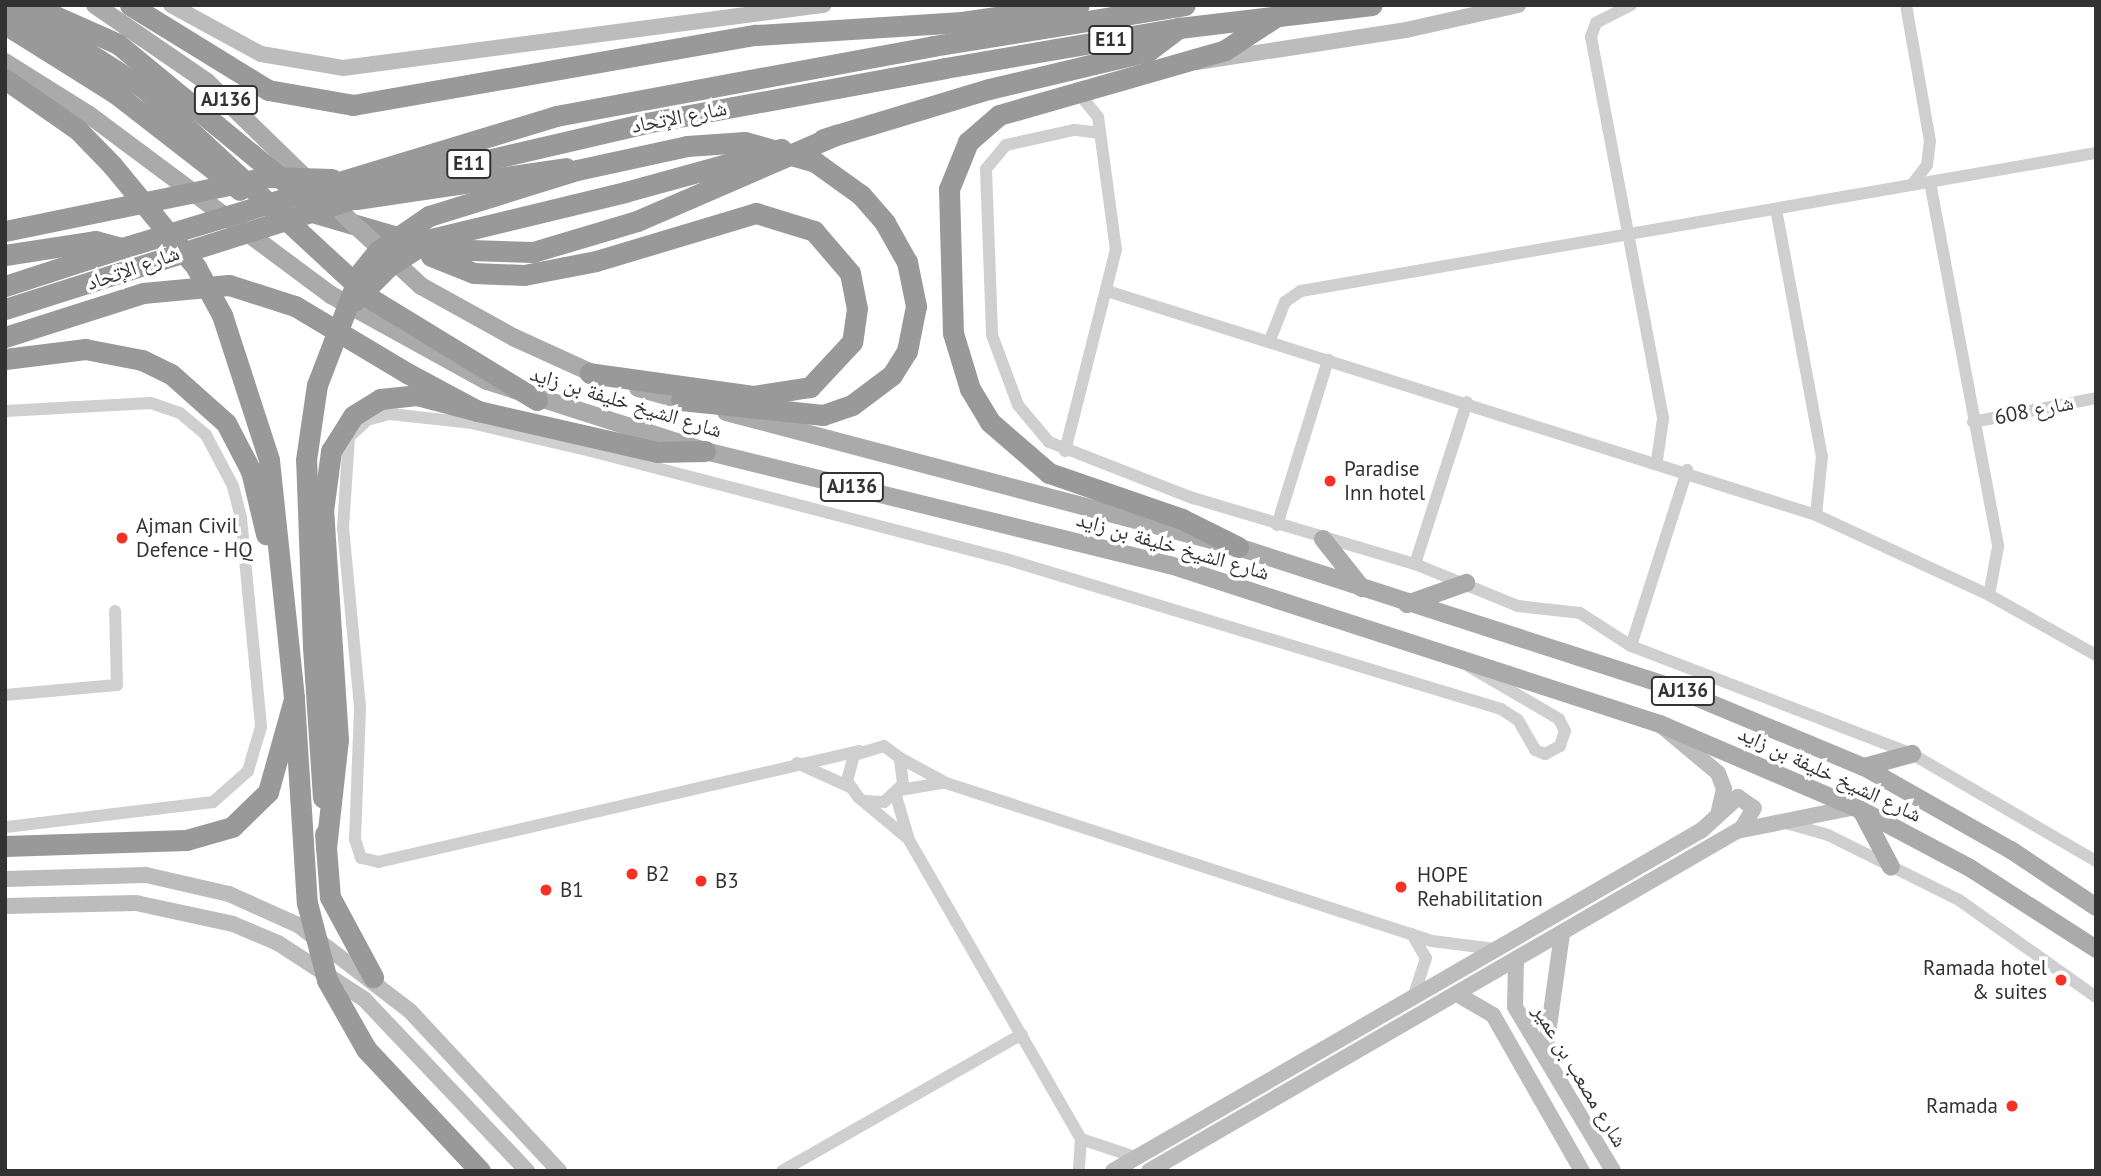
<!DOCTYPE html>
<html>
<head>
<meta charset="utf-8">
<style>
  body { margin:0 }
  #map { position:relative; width:2101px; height:1176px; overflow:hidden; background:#fff; font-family:"PT Sans","Noto Naskh Arabic",sans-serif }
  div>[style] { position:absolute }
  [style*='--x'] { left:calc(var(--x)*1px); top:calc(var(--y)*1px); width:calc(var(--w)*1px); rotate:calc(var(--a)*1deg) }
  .street>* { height:12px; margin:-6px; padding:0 6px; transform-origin:6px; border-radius:6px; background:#cfcfcf }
  .secondary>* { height:16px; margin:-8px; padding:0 8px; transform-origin:8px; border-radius:8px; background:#bcbcbc }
  .primary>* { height:18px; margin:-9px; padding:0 9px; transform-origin:9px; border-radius:9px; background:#aaa }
  .highway>* { height:21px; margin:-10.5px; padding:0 10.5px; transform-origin:10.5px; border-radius:10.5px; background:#999 }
  .primary-bridge>* { height:18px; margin:-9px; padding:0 9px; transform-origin:9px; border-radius:9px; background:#aaa }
  .highway-bridge>* { height:21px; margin:-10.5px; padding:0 10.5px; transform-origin:10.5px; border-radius:10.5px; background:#999 }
  .dots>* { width:19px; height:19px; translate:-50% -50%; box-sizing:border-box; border:4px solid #fff; border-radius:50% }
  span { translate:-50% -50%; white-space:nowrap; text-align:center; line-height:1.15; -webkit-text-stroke:7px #fff; paint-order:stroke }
  .shield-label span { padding:2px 5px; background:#fff; border:2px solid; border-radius:5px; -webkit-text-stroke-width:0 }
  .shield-label { font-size:19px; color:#323232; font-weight:700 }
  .street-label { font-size:21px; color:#323232 }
  .poi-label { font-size:21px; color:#323232 }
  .left { translate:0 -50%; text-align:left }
  .right { translate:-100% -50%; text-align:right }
  .frame { position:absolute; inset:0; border:7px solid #323232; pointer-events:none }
</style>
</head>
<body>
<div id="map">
  <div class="street">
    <div style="--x:1631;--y:5;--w:39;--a:153"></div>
    <div style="--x:1596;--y:23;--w:15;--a:110"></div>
    <div style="--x:1591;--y:37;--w:389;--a:79.3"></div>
    <div style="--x:1663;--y:419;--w:41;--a:98.3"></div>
    <div style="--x:1906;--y:5;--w:138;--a:80"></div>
    <div style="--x:1930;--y:141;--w:24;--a:97"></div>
    <div style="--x:1927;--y:165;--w:25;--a:127"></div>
    <div style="--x:1100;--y:133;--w:26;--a:-173"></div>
    <div style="--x:1074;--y:130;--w:70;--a:167.6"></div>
    <div style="--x:1006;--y:145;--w:31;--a:130"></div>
    <div style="--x:986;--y:169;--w:166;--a:87.9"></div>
    <div style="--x:992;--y:335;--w:75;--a:69.6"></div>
    <div style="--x:1018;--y:405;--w:48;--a:50"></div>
    <div style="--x:1049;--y:442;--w:155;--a:21.3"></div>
    <div style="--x:1193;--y:498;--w:232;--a:16.6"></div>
    <div style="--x:1415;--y:564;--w:111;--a:22.2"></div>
    <div style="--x:1518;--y:606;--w:62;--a:6.4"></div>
    <div style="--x:1580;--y:613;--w:61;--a:32.9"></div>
    <div style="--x:1631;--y:646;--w:301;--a:21"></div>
    <div style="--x:1912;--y:754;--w:213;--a:30.2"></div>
    <div style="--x:1930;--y:182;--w:371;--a:79.4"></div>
    <div style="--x:1998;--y:547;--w:49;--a:100.6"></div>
    <div style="--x:1776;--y:209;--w:251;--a:79.5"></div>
    <div style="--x:1822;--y:456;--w:59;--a:95.8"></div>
    <div style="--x:1107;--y:291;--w:744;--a:17.53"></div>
    <div style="--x:1816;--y:515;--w:191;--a:24.8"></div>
    <div style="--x:1989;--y:595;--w:123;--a:29.3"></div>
    <div style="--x:1270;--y:340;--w:41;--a:-68.5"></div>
    <div style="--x:1285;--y:302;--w:19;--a:-35"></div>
    <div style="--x:1301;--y:291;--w:807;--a:-9.85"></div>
    <div style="--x:5;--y:411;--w:146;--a:-3.1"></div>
    <div style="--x:151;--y:403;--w:31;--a:19"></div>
    <div style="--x:180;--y:413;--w:34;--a:40"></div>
    <div style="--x:206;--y:435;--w:58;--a:62.1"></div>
    <div style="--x:233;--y:486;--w:33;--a:76"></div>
    <div style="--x:241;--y:518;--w:210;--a:84.5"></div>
    <div style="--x:261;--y:727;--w:46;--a:106.5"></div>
    <div style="--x:248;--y:771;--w:47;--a:138.5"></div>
    <div style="--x:213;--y:802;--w:209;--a:173.1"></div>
    <div style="--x:1973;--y:422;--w:125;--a:-11"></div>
    <div style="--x:1065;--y:451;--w:207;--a:-75.8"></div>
    <div style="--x:1116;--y:250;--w:134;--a:-97.7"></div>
    <div style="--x:1098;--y:117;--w:33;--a:-129"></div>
    <div style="--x:1277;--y:525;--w:173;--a:-72.8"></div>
    <div style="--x:1415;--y:564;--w:170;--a:-72.2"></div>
    <div style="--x:1631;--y:646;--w:185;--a:-72.3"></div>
    <div style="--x:5;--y:695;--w:112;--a:-5.1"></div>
    <div style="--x:117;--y:685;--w:74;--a:-91.5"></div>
    <div style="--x:859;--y:751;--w:493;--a:167"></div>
    <div style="--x:379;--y:862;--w:18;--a:-167"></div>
    <div style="--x:361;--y:858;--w:20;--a:-108"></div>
    <div style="--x:355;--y:839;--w:132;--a:-87.8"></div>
    <div style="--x:360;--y:707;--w:180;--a:-95.4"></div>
    <div style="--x:343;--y:528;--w:91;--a:-86.2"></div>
    <div style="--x:349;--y:437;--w:25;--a:-43"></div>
    <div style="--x:367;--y:420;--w:24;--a:-15"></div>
    <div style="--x:390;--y:414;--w:81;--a:6.3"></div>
    <div style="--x:471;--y:423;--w:123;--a:13.1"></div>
    <div style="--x:591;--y:451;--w:432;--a:14.6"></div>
    <div style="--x:1009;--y:560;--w:514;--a:16.85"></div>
    <div style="--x:1501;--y:709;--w:20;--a:33"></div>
    <div style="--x:1518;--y:720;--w:34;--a:60"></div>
    <div style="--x:1535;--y:750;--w:11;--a:22"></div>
    <div style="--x:1545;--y:754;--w:17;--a:-28"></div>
    <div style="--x:1560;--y:746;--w:16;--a:-72"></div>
    <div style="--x:1565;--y:731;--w:13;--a:-117"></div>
    <div style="--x:1559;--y:719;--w:103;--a:-149.7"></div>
    <div style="--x:900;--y:758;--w:52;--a:28.5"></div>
    <div style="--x:946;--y:783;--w:511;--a:18.01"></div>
    <div style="--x:1432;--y:941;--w:64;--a:7.2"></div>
    <div style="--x:797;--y:763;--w:58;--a:24.4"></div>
    <div style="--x:900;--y:790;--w:43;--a:-9.5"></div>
    <div style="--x:896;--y:796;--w:46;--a:73.5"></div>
    <div style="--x:909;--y:840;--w:345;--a:60.1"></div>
    <div style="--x:1081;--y:1139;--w:32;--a:94"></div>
    <div style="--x:864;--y:801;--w:20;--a:3"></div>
    <div style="--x:884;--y:802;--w:26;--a:-43"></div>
    <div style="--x:903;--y:784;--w:26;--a:-97"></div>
    <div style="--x:900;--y:758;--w:20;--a:-143"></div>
    <div style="--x:884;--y:746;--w:31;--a:163"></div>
    <div style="--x:854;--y:755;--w:27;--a:105"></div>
    <div style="--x:847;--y:781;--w:19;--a:55"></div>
    <div style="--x:858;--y:797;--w:62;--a:39.8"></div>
    <div style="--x:1786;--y:823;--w:44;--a:15.9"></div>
    <div style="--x:1828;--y:835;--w:146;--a:26.4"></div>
    <div style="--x:1959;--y:900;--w:168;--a:35.3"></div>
    <div style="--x:1412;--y:934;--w:28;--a:60"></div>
    <div style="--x:1426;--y:958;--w:39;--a:108"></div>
    <div style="--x:1081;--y:1139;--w:57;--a:18.4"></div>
    <div style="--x:782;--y:1171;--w:276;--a:-29.7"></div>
  </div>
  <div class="secondary">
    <div style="--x:171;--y:5;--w:102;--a:28.6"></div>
    <div style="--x:261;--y:54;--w:83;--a:9.7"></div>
    <div style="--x:343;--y:68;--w:485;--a:-7.5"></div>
    <div style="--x:1197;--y:62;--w:211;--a:-8.7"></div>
    <div style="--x:1406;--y:30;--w:115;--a:-12.6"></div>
    <div style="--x:1662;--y:726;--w:73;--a:40"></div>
    <div style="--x:1718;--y:773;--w:17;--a:69"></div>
    <div style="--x:1724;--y:789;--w:23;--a:103"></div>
    <div style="--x:5;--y:879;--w:141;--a:-1.6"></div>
    <div style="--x:146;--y:875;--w:85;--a:12.9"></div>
    <div style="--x:229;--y:894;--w:76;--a:24.2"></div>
    <div style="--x:298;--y:925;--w:141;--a:37.5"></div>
    <div style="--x:410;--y:1011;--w:219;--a:47"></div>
    <div style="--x:5;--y:906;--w:131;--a:-1.3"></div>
    <div style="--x:136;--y:903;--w:99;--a:12.2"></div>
    <div style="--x:233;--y:924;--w:49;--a:22.9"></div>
    <div style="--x:278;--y:943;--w:103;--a:33.1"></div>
    <div style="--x:364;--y:999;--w:237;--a:46.5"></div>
    <div style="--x:1516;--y:960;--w:47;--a:91.2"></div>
    <div style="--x:1515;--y:1007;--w:191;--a:59.1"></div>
    <div style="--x:1457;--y:994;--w:42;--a:30.3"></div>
    <div style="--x:1493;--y:1015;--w:180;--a:60.3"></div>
    <div style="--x:1545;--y:1055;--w:122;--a:-82"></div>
    <div style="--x:1113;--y:1171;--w:681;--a:-30.07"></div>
    <div style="--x:1702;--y:830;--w:49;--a:-42.5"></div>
    <div style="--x:1738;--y:797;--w:19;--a:35"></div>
    <div style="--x:1754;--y:808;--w:23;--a:121"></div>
    <div style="--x:1149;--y:1171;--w:679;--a:-30.04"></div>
    <div style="--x:1737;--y:831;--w:120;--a:-11.5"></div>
  </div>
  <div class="primary">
    <div style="--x:95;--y:5;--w:136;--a:34.5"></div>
    <div style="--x:207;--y:82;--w:144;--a:44.2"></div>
    <div style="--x:5;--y:62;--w:98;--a:32.1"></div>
    <div style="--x:88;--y:114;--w:303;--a:36.7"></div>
    <div style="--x:331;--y:295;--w:178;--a:28.9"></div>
    <div style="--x:487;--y:381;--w:229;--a:17.8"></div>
    <div style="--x:705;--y:451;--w:479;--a:13.8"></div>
    <div style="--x:1170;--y:565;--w:515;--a:17.98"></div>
    <div style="--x:1660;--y:724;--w:219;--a:23.2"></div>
    <div style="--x:1861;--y:810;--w:123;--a:28"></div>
    <div style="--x:1970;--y:868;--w:150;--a:32.7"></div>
    <div style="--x:515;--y:338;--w:94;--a:24.4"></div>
    <div style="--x:638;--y:388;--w:56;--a:15.5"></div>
    <div style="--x:726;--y:412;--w:529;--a:14.77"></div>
    <div style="--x:1238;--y:547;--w:453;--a:17.9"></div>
    <div style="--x:1669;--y:686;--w:211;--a:22.6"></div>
    <div style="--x:1864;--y:767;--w:169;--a:29.5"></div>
    <div style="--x:2011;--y:850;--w:102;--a:33.8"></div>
    <div style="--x:1323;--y:539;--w:63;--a:51.5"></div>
    <div style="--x:1407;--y:604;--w:63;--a:-19.6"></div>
    <div style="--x:1864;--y:767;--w:50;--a:-15.2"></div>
    <div style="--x:1861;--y:810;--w:64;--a:62.2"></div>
  </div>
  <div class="highway">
    <div style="--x:10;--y:5;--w:44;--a:13.1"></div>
    <div style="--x:53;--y:15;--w:71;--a:24"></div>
    <div style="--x:118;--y:44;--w:222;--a:39.5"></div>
    <div style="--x:130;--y:5;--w:162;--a:31.6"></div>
    <div style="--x:268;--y:90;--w:86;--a:10"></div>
    <div style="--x:353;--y:105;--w:409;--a:-9.9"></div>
    <div style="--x:756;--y:35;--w:206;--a:-3.6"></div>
    <div style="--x:962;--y:22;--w:118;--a:-8.3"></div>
    <div style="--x:13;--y:29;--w:120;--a:32.1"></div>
    <div style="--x:115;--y:93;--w:158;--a:37.8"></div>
    <div style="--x:933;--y:46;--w:255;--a:-9.2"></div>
    <div style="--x:945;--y:68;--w:237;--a:-9.7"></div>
    <div style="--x:1179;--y:28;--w:194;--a:-6.8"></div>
    <div style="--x:5;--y:79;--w:89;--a:34.9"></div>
    <div style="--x:78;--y:130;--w:49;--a:45.8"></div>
    <div style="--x:112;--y:165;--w:132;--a:50.5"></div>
    <div style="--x:196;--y:267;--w:55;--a:61.6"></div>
    <div style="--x:222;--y:315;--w:152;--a:72"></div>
    <div style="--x:269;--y:460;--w:240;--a:84"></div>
    <div style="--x:294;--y:699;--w:97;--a:105.6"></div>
    <div style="--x:268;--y:792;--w:50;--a:135.8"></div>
    <div style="--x:232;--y:827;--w:48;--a:164.2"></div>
    <div style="--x:186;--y:840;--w:181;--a:178.1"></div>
    <div style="--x:823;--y:139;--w:173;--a:-16.8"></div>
    <div style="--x:989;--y:89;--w:163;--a:-13.4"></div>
    <div style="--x:1148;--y:51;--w:39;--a:-37"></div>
    <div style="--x:625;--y:192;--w:162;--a:-15.4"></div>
    <div style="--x:356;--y:199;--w:212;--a:-8.4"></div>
    <div style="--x:305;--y:210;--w:139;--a:16.3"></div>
    <div style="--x:438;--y:249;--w:95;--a:1.8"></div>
    <div style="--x:533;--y:252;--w:109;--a:-16.6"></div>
    <div style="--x:637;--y:221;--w:217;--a:-23.4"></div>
    <div style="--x:5;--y:255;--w:91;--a:-8.8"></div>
    <div style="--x:95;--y:241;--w:28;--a:15"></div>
    <div style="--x:431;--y:256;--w:46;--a:21.6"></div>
    <div style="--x:474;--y:273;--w:50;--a:2.3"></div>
    <div style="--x:524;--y:275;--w:73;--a:-11"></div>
    <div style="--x:596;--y:261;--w:167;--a:-16.7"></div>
    <div style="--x:756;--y:213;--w:61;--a:17.2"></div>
    <div style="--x:814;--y:231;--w:55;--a:49.4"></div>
    <div style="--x:850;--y:273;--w:36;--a:79"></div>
    <div style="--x:857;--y:308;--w:34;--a:98"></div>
    <div style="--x:852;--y:342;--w:62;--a:133"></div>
    <div style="--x:810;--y:387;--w:58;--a:171"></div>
    <div style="--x:753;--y:396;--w:165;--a:-172"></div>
    <div style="--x:5;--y:286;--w:123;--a:-18"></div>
    <div style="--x:373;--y:300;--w:192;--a:31.4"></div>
    <div style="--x:5;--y:359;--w:81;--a:-7.1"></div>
    <div style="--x:85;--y:349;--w:58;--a:10.9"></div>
    <div style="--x:142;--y:360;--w:32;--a:26"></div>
    <div style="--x:171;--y:374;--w:74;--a:41.7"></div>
    <div style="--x:226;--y:423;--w:54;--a:62.5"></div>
    <div style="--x:251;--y:471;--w:65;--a:76.6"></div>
    <div style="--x:407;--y:373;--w:81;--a:28.2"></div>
    <div style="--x:478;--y:411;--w:184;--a:12.9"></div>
    <div style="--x:657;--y:452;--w:48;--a:-1.2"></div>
    <div style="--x:681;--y:400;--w:143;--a:6"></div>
    <div style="--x:1238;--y:547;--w:63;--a:-153.4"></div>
    <div style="--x:1182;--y:519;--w:141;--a:-160.9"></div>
    <div style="--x:1049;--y:473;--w:78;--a:-139.2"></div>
    <div style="--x:990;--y:422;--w:39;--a:-121"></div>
    <div style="--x:970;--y:389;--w:59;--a:-106.9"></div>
    <div style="--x:953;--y:333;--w:144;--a:-91.6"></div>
    <div style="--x:949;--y:189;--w:51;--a:-68"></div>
    <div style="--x:968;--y:142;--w:41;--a:-41.1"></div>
    <div style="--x:999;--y:115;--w:235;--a:-16"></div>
    <div style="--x:1225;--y:50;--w:62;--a:-33.2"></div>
    <div style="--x:313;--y:647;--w:151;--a:86.2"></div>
    <div style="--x:325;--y:834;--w:63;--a:85.5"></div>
    <div style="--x:330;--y:897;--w:91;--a:61.7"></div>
    <div style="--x:326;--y:848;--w:109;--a:-83.7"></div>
    <div style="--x:338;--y:740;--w:229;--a:-93.7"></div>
    <div style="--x:323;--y:511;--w:61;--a:-82.4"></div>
    <div style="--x:331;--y:451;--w:41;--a:-57.8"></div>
    <div style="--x:353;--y:416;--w:32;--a:-32"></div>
    <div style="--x:380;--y:399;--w:37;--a:-6"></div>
    <div style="--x:417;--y:395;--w:63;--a:14.7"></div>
  </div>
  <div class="primary-bridge">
    <div style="--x:343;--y:214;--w:106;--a:42.7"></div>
    <div style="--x:421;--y:286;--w:107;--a:29"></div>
  </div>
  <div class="highway-bridge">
    <div style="--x:5;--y:22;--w:66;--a:15.9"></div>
    <div style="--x:68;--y:40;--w:91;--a:32.5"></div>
    <div style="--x:145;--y:89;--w:311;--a:42.8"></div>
    <div style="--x:5;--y:231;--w:268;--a:-11.6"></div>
    <div style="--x:267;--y:177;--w:65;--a:1.8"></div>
    <div style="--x:122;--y:248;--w:454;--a:-16.9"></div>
    <div style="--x:556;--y:116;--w:383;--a:-10.5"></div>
    <div style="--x:354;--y:301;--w:49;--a:-45"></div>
    <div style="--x:389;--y:266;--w:50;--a:-32.7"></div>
    <div style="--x:431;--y:239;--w:200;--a:-13.6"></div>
    <div style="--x:5;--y:309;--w:456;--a:-17.6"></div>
    <div style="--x:440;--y:171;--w:212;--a:-13.1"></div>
    <div style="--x:646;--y:123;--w:304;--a:-10.4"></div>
    <div style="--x:5;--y:337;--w:145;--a:-17.7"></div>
    <div style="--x:143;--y:293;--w:86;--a:-5.3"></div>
    <div style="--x:229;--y:285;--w:69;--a:17.7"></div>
    <div style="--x:295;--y:306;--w:131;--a:30.9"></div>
    <div style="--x:313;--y:647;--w:187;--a:-92.1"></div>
    <div style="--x:306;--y:460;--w:76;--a:-81.7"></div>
    <div style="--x:317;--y:385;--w:120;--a:-69"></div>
    <div style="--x:360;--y:273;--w:28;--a:-51"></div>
    <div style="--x:378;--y:251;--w:62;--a:-34.5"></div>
    <div style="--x:429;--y:216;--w:155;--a:-17.3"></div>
    <div style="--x:577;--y:170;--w:113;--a:-12.3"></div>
    <div style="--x:687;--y:146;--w:58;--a:-3.9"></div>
    <div style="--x:745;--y:142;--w:73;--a:15.9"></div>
    <div style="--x:815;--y:162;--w:57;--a:35.7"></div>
    <div style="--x:861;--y:195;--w:37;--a:49"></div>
    <div style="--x:885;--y:223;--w:45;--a:60.6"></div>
    <div style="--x:907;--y:262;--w:45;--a:78.4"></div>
    <div style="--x:916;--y:306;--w:46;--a:101.3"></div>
    <div style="--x:907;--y:351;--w:28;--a:122"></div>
    <div style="--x:892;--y:375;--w:50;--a:143.1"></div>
    <div style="--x:852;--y:405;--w:31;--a:161"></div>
    <div style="--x:294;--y:699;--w:204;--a:86.4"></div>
    <div style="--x:307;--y:903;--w:80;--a:75.4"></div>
    <div style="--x:327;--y:980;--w:79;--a:60.5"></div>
    <div style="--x:366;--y:1049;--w:167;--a:46.9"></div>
  </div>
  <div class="dots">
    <div style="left:1330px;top:481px;background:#f73126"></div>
    <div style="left:122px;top:538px;background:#f73126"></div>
    <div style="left:632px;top:874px;background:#f73126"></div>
    <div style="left:701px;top:881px;background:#f73126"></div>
    <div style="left:1401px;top:887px;background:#f73126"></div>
    <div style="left:546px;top:890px;background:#f73126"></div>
    <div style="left:2061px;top:980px;background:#f73126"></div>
    <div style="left:2012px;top:1106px;background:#f73126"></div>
  </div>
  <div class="shield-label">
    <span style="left:1111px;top:40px">E11</span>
    <span style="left:226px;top:100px">AJ136</span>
    <span style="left:469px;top:164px">E11</span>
    <span style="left:852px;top:487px">AJ136</span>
    <span style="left:1683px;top:691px">AJ136</span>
  </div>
  <div class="street-label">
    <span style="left:679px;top:117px;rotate:-11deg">شارع الإتحاد</span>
    <span style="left:133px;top:268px;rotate:-19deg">شارع الإتحاد</span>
    <span style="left:626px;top:402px;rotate:17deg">شارع الشيخ خليفة بن زايد</span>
    <span style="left:2034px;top:410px;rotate:-11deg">شارع 608</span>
    <span style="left:1173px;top:546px;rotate:16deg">شارع الشيخ خليفة بن زايد</span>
    <span style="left:1830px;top:774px;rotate:25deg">شارع الشيخ خليفة بن زايد</span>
    <span style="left:1580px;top:1076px;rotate:59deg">شارع مصعب بن عمير</span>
  </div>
  <div class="poi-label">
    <span class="left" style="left:1344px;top:481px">Paradise<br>Inn hotel</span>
    <span class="left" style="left:136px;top:538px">Ajman Civil<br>Defence - HQ</span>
    <span class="left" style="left:646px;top:874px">B2</span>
    <span class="left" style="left:1417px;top:887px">HOPE<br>Rehabilitation</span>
    <span class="left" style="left:715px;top:881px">B3</span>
    <span class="left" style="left:560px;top:890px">B1</span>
    <span class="right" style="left:2047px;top:980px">Ramada hotel<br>&amp; suites</span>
    <span class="right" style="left:1998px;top:1106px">Ramada</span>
  </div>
  <div class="frame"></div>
</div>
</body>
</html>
